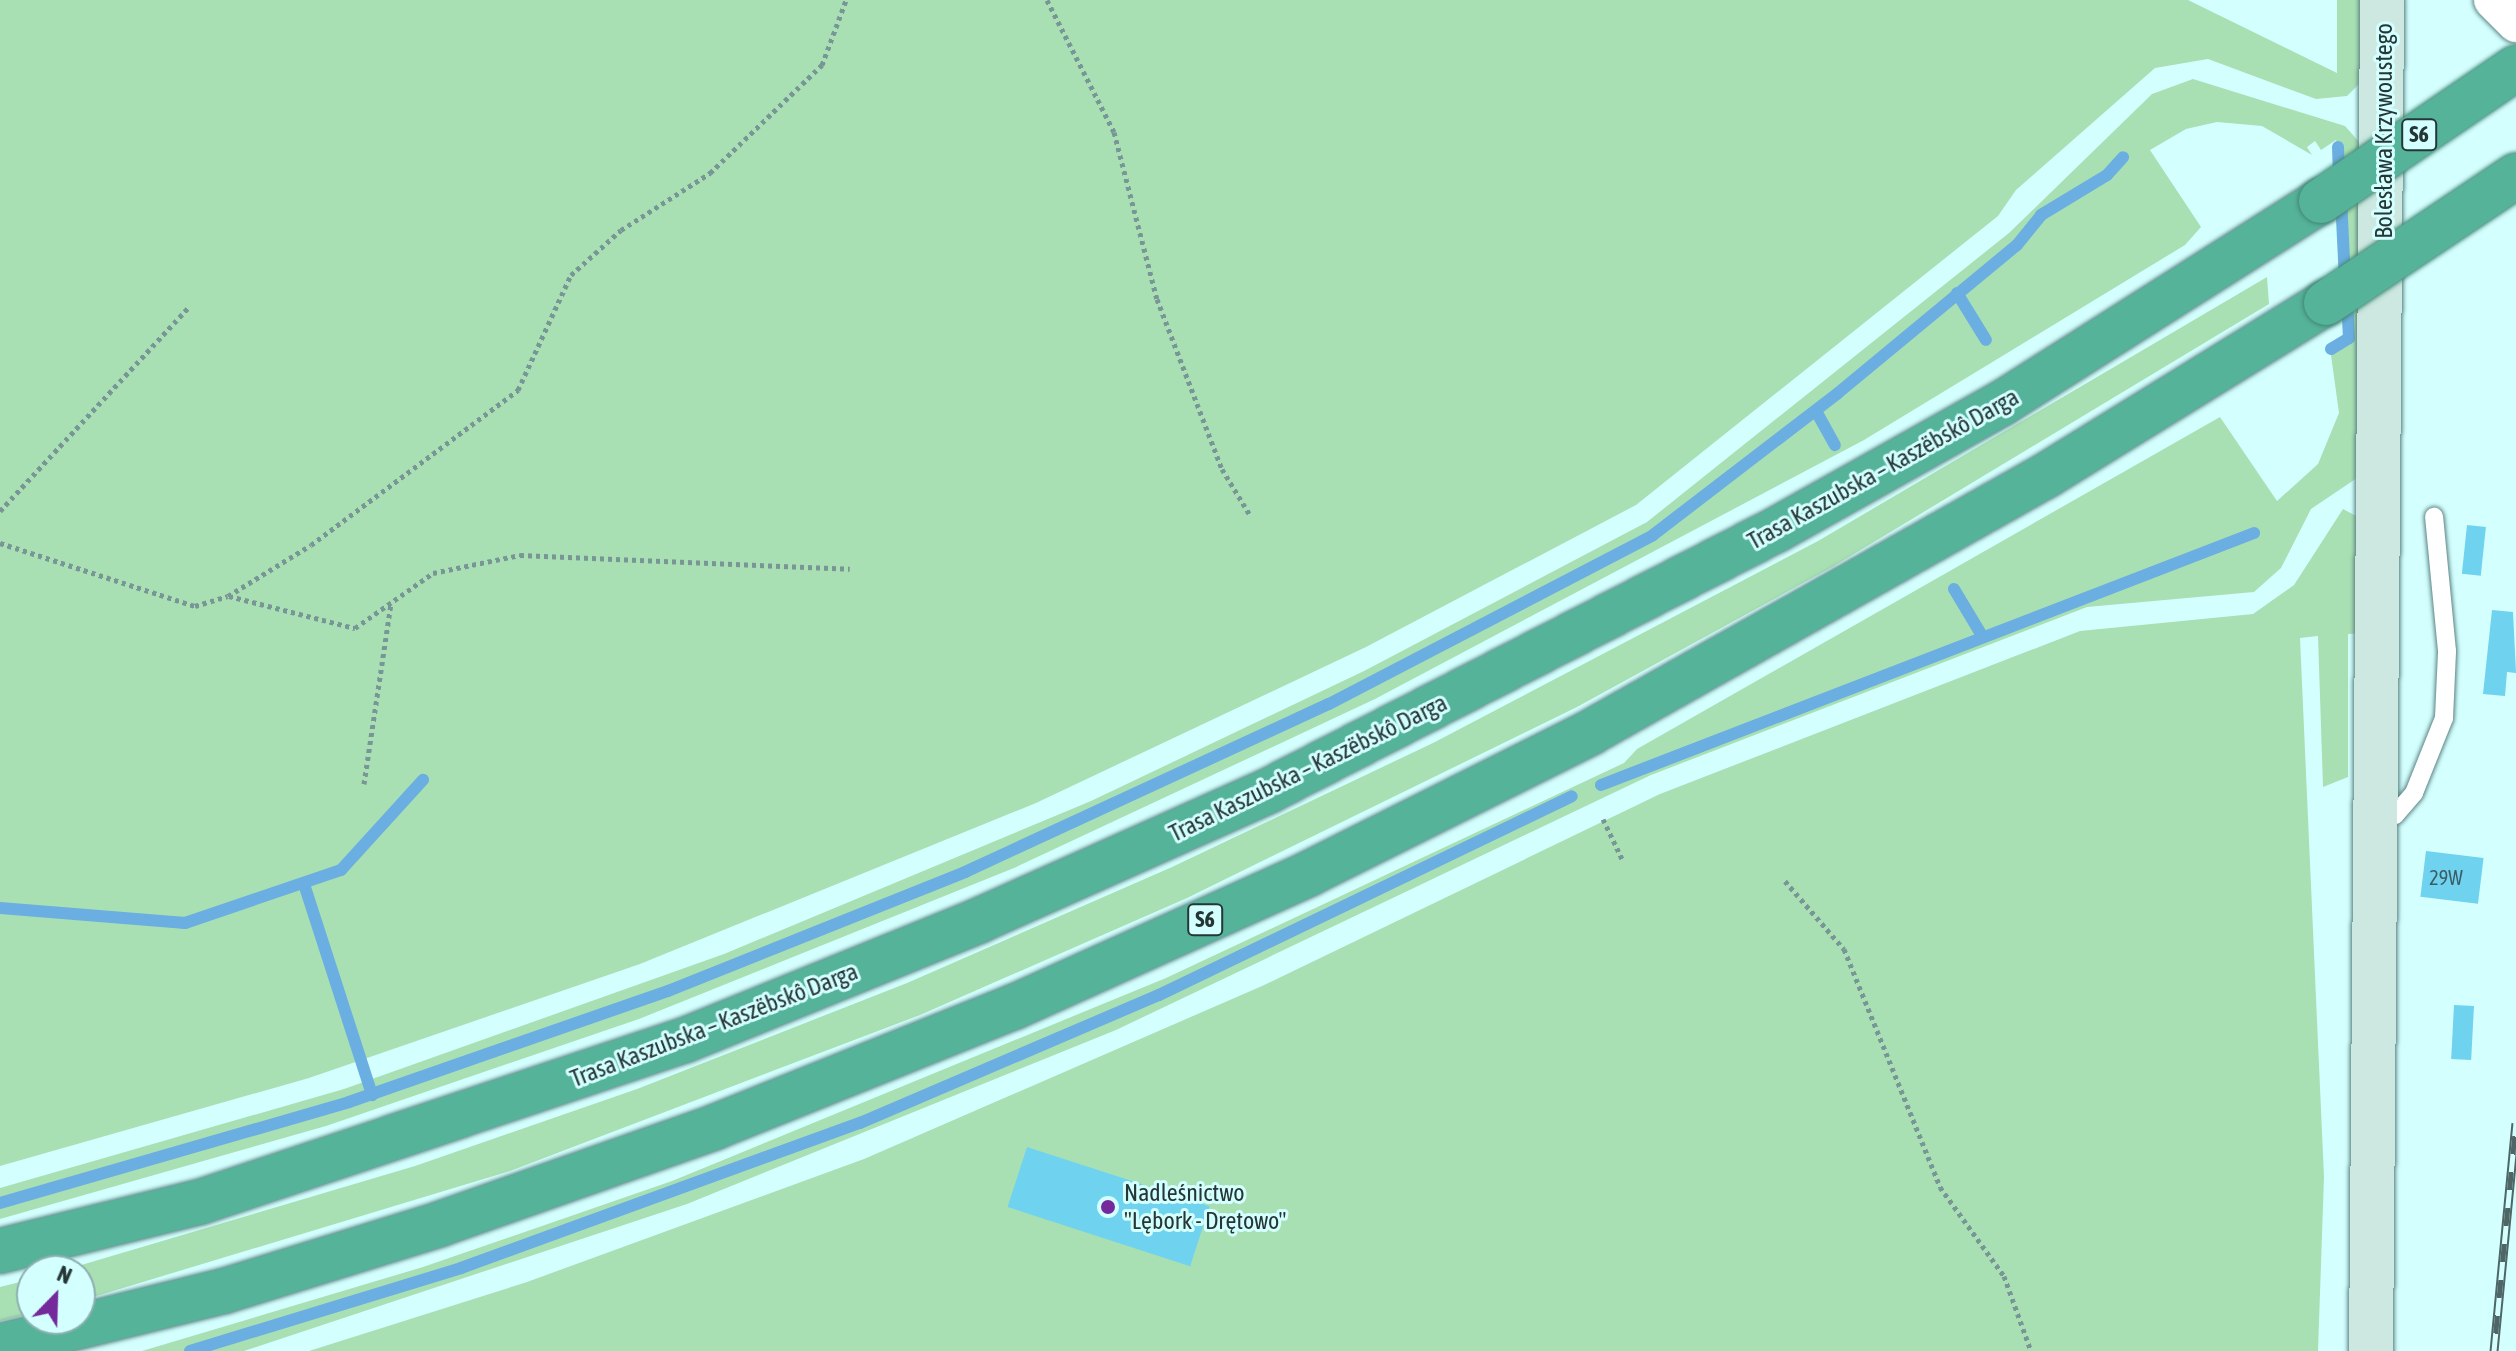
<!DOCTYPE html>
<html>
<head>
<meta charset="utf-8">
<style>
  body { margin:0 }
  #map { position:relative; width:2516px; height:1351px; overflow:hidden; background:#d4ffff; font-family:"Asap Condensed",sans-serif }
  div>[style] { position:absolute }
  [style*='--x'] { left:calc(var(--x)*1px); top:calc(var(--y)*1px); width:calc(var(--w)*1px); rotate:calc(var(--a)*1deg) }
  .green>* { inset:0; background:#a9e0b3 }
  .stream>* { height:12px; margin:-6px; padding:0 6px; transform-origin:6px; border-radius:6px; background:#6baee1 }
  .building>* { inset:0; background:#6fd2ee; transform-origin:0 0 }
  .path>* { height:5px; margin-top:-2.5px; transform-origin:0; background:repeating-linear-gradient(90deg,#799696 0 4px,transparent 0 8px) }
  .roads { filter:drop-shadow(0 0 2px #5c8484) drop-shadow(0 0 2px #5c8484) }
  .lane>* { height:18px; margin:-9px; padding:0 9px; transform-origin:9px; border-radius:9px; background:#fff }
  .street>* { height:38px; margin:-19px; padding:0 19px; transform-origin:19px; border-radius:19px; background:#fff }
  .secondary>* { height:44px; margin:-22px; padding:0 22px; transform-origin:22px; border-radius:22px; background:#cce8e0 }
  .highway>* { height:44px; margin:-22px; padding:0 22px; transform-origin:22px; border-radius:22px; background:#55b399 }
  .rail>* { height:9px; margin-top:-4.5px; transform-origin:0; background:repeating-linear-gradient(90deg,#d4ffff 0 18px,#4e6666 0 36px); box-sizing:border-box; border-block:2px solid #4e6666 }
  .bridges { filter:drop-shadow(0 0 2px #448776) drop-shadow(0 0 2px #448776) }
  .highway-bridge>* { height:44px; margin:-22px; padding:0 22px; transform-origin:22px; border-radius:22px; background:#55b399 }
  .dots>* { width:22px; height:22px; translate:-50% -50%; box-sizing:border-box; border:4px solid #d4ffff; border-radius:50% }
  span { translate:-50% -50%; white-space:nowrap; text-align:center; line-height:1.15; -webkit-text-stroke:6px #d4ffff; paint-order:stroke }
  .number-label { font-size:20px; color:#385d64 }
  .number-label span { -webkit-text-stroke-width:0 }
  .shield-label span { padding:2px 6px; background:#d4ffff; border:2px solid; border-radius:6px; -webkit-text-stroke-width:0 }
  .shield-label { font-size:22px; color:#253636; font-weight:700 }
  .street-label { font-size:24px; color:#253636 }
  .poi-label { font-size:24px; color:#253636 }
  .left { translate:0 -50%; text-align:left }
  .north { position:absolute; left:16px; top:1255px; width:80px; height:80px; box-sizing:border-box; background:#d4ffff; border:2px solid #8eafaf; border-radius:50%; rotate:23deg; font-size:22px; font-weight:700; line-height:32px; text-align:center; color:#253636 }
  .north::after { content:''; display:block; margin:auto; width:28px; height:36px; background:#752a9c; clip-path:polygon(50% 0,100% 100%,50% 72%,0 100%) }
</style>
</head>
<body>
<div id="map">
  <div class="green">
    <div style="clip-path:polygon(0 0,2188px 0,2337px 73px,2337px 0,2365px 0,2360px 83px,2347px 96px,2316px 99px,2208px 59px,2155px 68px,2016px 190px,1998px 216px,1636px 505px,1366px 647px,1036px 803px,640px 964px,309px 1078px,0 1166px)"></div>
    <div style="clip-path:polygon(2193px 79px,2345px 126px,2360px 143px,2357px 478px,2311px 509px,2281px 568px,2254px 592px,2087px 607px,1651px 775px,1116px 1030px,687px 1204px,244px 1351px,142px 1351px,423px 1267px,672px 1181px,1166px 978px,1624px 763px,1637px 749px,2220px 417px,2277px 501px,2318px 464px,2339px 413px,2330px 348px,2347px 337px,2340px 157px,2336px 140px,2321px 150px,2315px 141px,2307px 147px,2312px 155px,2262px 126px,2217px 122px,2186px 129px,2150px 150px,2201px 227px,2185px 245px,1864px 440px,1375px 699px,1014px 868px,639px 1019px,326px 1126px,0 1219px,0 1188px,344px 1089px,724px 954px,1091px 801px,1364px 671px,1647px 522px,2009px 233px,2152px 94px)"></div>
    <div style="clip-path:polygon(2267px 277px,2269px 304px,1834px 566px,1577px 707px,1187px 898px,920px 1015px,510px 1171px,80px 1301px,80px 1271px,61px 1271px,415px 1166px,637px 1089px,907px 983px,1172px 867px,1433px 743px,1818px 541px)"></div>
    <div style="clip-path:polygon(2343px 509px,2358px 517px,2363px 633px,2348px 634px,2348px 777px,2323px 787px,2318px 636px,2300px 638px,2324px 1177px,2318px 1351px,309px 1351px,527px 1282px,864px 1159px,1262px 986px,1660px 794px,2080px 631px,2253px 614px,2294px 585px)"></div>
    <div style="clip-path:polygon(32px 1279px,32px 1313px,0 1321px,0 1287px)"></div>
  </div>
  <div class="stream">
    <div style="--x:2338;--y:147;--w:28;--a:88"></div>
    <div style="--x:2341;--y:198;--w:81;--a:87.2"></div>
    <div style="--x:1957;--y:293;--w:55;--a:58.3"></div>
    <div style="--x:2331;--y:349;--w:21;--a:-31"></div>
    <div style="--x:2349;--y:338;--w:36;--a:-93"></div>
    <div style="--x:1816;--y:411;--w:39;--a:61"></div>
    <div style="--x:1954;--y:589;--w:52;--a:59"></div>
    <div style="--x:1601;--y:785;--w:700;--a:-21.1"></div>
    <div style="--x:304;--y:884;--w:222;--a:72.1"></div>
    <div style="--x:0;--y:908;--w:186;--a:4.6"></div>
    <div style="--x:185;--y:923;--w:165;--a:-18.8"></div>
    <div style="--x:341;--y:870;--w:122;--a:-47.7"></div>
    <div style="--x:0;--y:1203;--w:363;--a:-16.1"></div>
    <div style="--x:349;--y:1102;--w:338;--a:-19.2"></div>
    <div style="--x:668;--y:991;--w:320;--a:-21.8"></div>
    <div style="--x:965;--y:872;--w:401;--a:-24.8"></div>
    <div style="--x:1329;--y:704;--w:365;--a:-27.5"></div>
    <div style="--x:1653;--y:535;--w:233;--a:-37.5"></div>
    <div style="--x:1838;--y:393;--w:232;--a:-39.6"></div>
    <div style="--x:2017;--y:245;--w:38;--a:-51"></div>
    <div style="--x:2041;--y:215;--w:77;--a:-31.2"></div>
    <div style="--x:2107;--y:175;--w:24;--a:-48"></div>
    <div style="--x:190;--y:1351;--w:283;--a:-17"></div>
    <div style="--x:461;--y:1268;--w:425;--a:-20"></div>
    <div style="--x:860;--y:1123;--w:325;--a:-23.2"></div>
    <div style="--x:1159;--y:995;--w:458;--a:-25.7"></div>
  </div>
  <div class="building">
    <div style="left:2467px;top:525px;width:19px;height:49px;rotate:6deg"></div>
    <div style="clip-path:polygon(2492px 610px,2513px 612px,2516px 673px,2507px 672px,2505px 696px,2483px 694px)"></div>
    <div style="left:2426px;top:851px;width:58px;height:46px;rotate:7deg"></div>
    <div style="left:2454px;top:1005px;width:20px;height:54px;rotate:3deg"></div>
    <div style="left:1027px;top:1147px;width:192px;height:63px;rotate:18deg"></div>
  </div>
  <div class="path">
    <div style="--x:1047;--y:0;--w:148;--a:63.1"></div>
    <div style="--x:1114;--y:132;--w:172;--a:75.6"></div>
    <div style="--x:1157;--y:299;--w:182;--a:69.1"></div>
    <div style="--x:1222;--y:469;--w:54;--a:58.7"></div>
    <div style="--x:0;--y:511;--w:280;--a:-47.2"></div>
    <div style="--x:0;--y:543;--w:205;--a:17.9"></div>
    <div style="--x:195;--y:606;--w:34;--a:-17"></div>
    <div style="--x:228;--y:596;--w:97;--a:-31.6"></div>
    <div style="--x:311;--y:545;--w:259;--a:-36.8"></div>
    <div style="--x:518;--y:390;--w:127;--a:-65.3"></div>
    <div style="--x:571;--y:275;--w:67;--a:-42"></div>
    <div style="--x:621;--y:230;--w:106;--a:-32.6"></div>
    <div style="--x:710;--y:173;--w:156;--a:-44"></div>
    <div style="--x:822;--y:65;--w:69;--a:-69.7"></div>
    <div style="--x:229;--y:596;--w:130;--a:14.3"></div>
    <div style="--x:355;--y:628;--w:95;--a:-35.2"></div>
    <div style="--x:433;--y:573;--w:89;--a:-11.7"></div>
    <div style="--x:520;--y:555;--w:330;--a:2.4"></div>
    <div style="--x:364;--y:784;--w:183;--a:-81.5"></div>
    <div style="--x:1603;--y:819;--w:47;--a:64.5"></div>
    <div style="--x:1785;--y:881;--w:90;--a:49.1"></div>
    <div style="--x:1844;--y:949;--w:257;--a:68"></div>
    <div style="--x:1940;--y:1187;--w:110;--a:54.3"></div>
    <div style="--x:2004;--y:1276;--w:80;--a:70.2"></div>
  </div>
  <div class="roads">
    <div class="lane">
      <div style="--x:2377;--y:816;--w:18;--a:-3"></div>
      <div style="--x:2395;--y:815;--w:29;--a:-49"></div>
      <div style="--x:2414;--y:793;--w:81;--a:-68.2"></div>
      <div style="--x:2444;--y:718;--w:67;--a:-87.4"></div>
      <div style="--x:2447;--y:651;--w:135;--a:-95.5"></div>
    </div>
    <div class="street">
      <div style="--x:2493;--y:0;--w:33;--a:45"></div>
    </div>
    <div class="secondary">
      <div style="--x:2371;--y:1351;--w:1351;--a:-89.53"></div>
    </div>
    <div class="highway">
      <div style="--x:0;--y:1251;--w:206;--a:-13.8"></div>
      <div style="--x:200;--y:1202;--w:511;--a:-18.47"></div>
      <div style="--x:685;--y:1040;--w:318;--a:-22.1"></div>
      <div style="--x:980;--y:920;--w:318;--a:-24.1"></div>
      <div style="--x:1270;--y:790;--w:569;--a:-27.2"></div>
      <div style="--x:1776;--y:530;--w:261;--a:-29.3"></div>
      <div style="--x:2004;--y:402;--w:375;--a:-32.4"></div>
      <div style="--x:0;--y:1346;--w:231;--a:-13.8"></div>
      <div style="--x:224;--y:1291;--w:226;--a:-17.2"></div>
      <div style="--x:440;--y:1224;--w:292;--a:-19.4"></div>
      <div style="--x:715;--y:1127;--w:322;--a:-21.9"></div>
      <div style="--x:1014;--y:1007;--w:323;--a:-24.3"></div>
      <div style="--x:1308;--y:874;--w:317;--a:-26.6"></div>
      <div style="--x:1591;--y:732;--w:523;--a:-29.41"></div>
      <div style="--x:2047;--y:475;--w:328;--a:-31.7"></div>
    </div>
  </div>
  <div class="rail">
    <div style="--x:2494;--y:1351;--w:229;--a:-84.5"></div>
  </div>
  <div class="bridges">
    <div class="highway-bridge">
      <div style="--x:2321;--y:201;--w:236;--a:-34.3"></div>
      <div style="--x:2326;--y:303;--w:229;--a:-33.8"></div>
    </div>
  </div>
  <div class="dots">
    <div style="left:1108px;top:1207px;background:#752a9c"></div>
  </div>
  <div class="number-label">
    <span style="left:2446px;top:877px">29W</span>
  </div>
  <div class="shield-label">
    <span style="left:2419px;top:135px">S6</span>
    <span style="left:1205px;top:920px">S6</span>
  </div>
  <div class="street-label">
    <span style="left:2384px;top:131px;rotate:-90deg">Bolesława Krzywoustego</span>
    <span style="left:1883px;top:469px;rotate:-29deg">Trasa Kaszubska – Kaszëbskô Darga</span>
    <span style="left:1308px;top:768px;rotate:-26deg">Trasa Kaszubska – Kaszëbskô Darga</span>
    <span style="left:714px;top:1025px;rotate:-21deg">Trasa Kaszubska – Kaszëbskô Darga</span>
  </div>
  <div class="poi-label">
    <span class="left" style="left:1124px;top:1207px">Nadleśnictwo<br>"Lębork - Drętowo"</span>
  </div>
  <div class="north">N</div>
</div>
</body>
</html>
